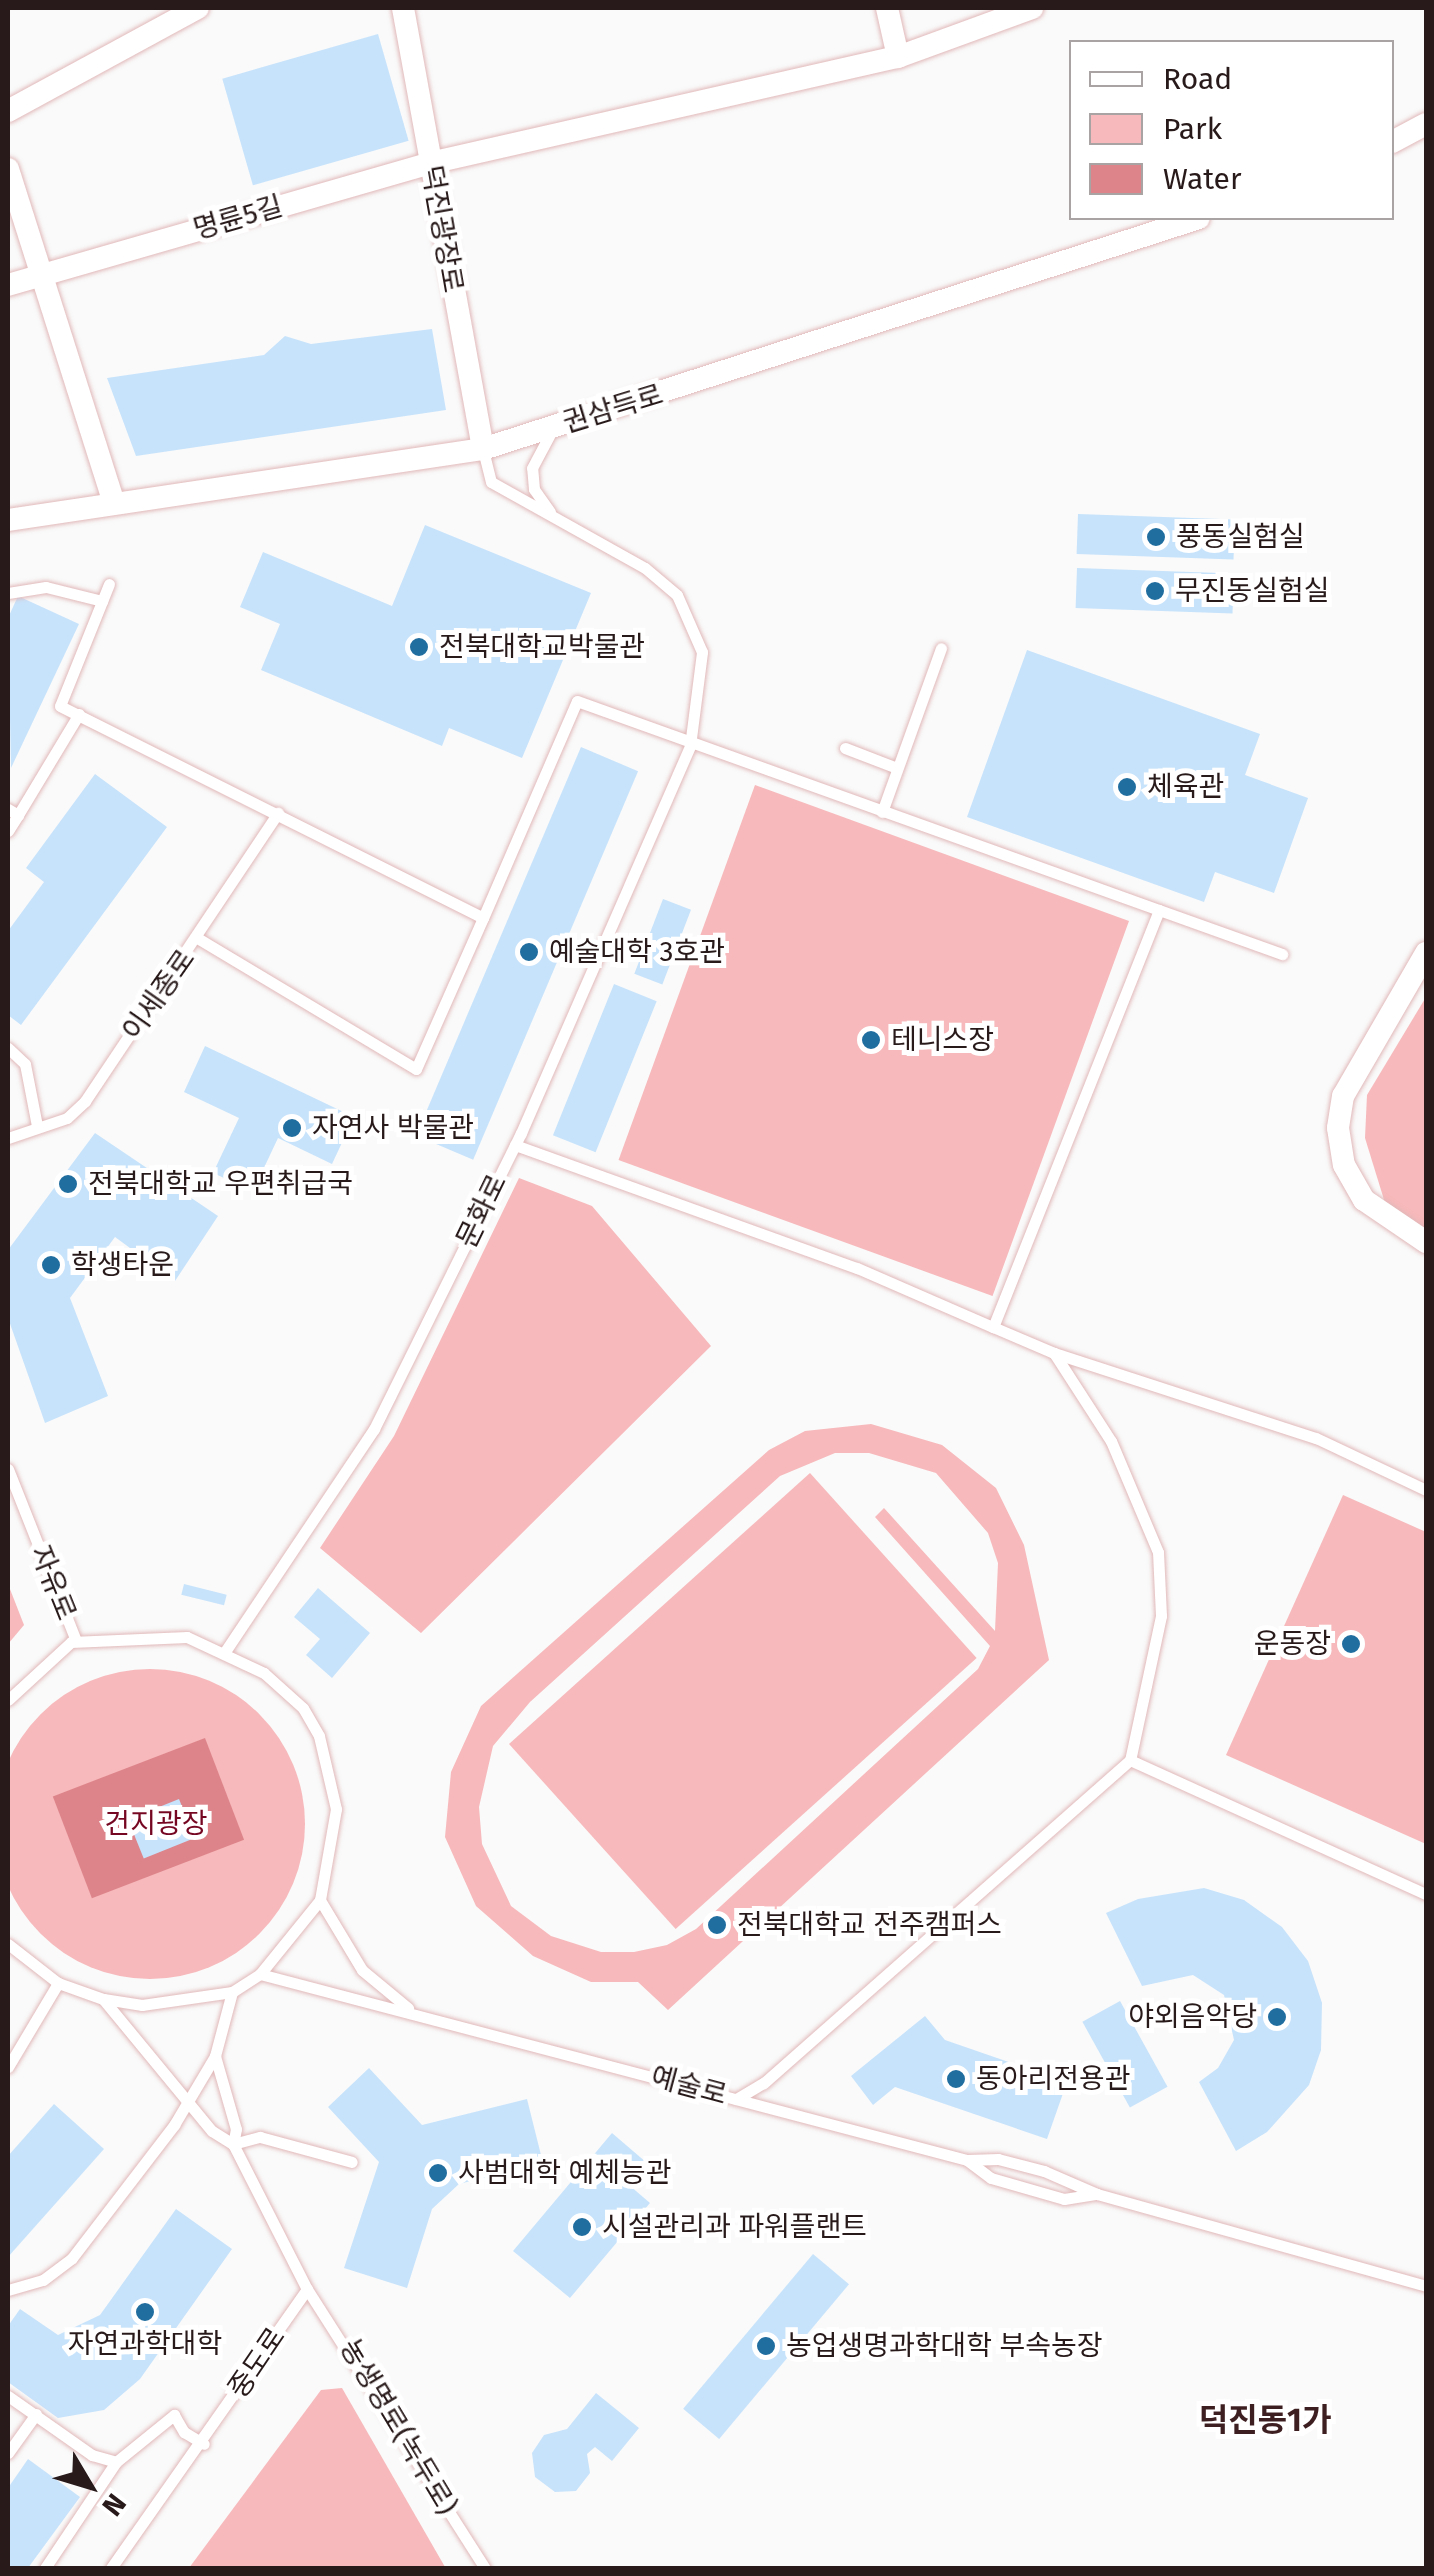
<!DOCTYPE html>
<html>
<head>
<meta charset="utf-8">
<style>
  body { margin:0 }
  #map { position:relative; width:1434px; height:2576px; overflow:hidden; background:#fafafa; font-family:"Fira Sans","Noto Sans KR",sans-serif }
  div>[style] { position:absolute }
  [style*='--x'] { left:calc(var(--x)*1px); top:calc(var(--y)*1px); width:calc(var(--w)*1px); rotate:calc(var(--a)*1deg) }
  .green>* { inset:0; background:#f7b9bb; transform-origin:0 0 }
  .round { border-radius:50% }
  .water>* { inset:0; background:#dd848a; transform-origin:0 0 }
  .building>* { inset:0; background:#c7e3fb; transform-origin:0 0 }
  .roads { filter:drop-shadow(0 0 2px #e1b8b9) drop-shadow(0 0 2px #e1b8b9) }
  .lane>* { height:11px; margin:-5.5px; padding:0 5.5px; transform-origin:5.5px; border-radius:5.5px; background:#fff }
  .street>* { height:22px; margin:-11px; padding:0 11px; transform-origin:11px; border-radius:11px; background:#fff }
  .dots>* { width:28px; height:28px; translate:-50% -50%; box-sizing:border-box; border:5px solid #fff; border-radius:50% }
  span { translate:-50% -50%; white-space:nowrap; text-align:center; line-height:1.15; -webkit-text-stroke:10px #fff; paint-order:stroke }
  .street-label { font-size:28px; color:#28191a }
  .poi-label { font-size:28px; color:#28191a }
  .left { translate:0 -50%; text-align:left }
  .right { translate:-100% -50%; text-align:right }
  .park-label { font-size:28px; color:#760723 }
  .quarter-label { font-size:32px; color:#3e1f21; font-weight:700 }
  .frame { position:absolute; inset:0; border:10px solid #28191a; pointer-events:none }
  .legend { position:absolute; left:1069px; top:40px; width:325px; height:180px; box-sizing:border-box; background:#fff; border:2px solid #a9a3a3; margin:0; padding:12px 18px; list-style:none; font-size:30px; color:#28191a }
  .legend li { display:flex; align-items:center; gap:20px; height:50px }
  .legend b { width:50px; border:2px solid #a9a3a3 }
  .north { position:absolute; left:40px; top:2436px; width:100px; height:100px; -webkit-text-stroke:8px #fff; paint-order:stroke; rotate:128deg; font-size:28px; font-weight:700; line-height:40px; text-align:center; color:#28191a }
  .north::after { content:''; display:block; margin:auto; width:35px; height:45px; background:#28191a; clip-path:polygon(50% 0,100% 100%,50% 72%,0 100%) }
</style>
</head>
<body>
<div id="map">
  <div class="green">
    <div style="left:755px;top:785px;width:398px;height:399px;rotate:20deg"></div>
    <div style="clip-path:polygon(1426px 997px,1426px 1233px,1385px 1203px,1365px 1138px,1367px 1095px)"></div>
    <div style="clip-path:polygon(519px 1178px,592px 1206px,711px 1346px,421px 1633px,320px 1548px,394px 1436px)"></div>
    <div style="clip-path:polygon(evenodd,871px 1424px,942px 1445px,996px 1488px,1024px 1545px,1049px 1660px,668px 2010px,638px 1982px,591px 1982px,533px 1956px,476px 1906px,445px 1837px,451px 1772px,481px 1706px,769px 1450px,805px 1431px,871px 1424px,835px 1453px,869px 1453px,936px 1473px,988px 1533px,998px 1563px,995px 1631px,884px 1508px,875px 1517px,990px 1646px,978px 1669px,696px 1929px,667px 1945px,634px 1952px,601px 1952px,551px 1936px,511px 1906px,482px 1844px,479px 1807px,493px 1746px,530px 1702px,780px 1476px,835px 1453px)"></div>
    <div style="left:810px;top:1473px;width:249px;height:405px;rotate:48deg"></div>
    <div style="clip-path:polygon(1343px 1495px,1426px 1532px,1426px 1844px,1226px 1755px)"></div>
    <div style="clip-path:polygon(8px 1584px,24px 1625px,8px 1644px)"></div>
    <div class="round" style="left:-5px;top:1669px;width:310px;height:310px"></div>
    <div style="clip-path:polygon(342px 2388px,445px 2567px,189px 2568px,321px 2390px)"></div>
  </div>
  <div class="water">
    <div style="left:205px;top:1738px;width:109px;height:163px;rotate:69deg"></div>
  </div>
  <div class="building">
    <div style="left:378px;top:34px;width:111px;height:162px;rotate:74deg"></div>
    <div style="clip-path:polygon(432px 329px,446px 410px,136px 456px,107px 378px,264px 355px,285px 336px,311px 344px)"></div>
    <div style="left:1078px;top:514px;width:157px;height:40px;rotate:2deg"></div>
    <div style="clip-path:polygon(425px 525px,591px 593px,522px 758px,449px 728px,442px 746px,261px 670px,280px 624px,240px 607px,263px 552px,392px 606px)"></div>
    <div style="left:1077px;top:568px;width:157px;height:40px;rotate:2deg"></div>
    <div style="clip-path:polygon(18px 596px,79px 624px,11px 768px,8px 618px)"></div>
    <div style="clip-path:polygon(1027px 650px,1260px 734px,1245px 775px,1308px 798px,1274px 893px,1215px 872px,1204px 902px,967px 817px)"></div>
    <div style="left:581px;top:747px;width:62px;height:422px;rotate:23deg"></div>
    <div style="clip-path:polygon(95px 774px,167px 827px,21px 1025px,8px 1015px,8px 931px,44px 882px,26px 868px)"></div>
    <div style="left:663px;top:899px;width:30px;height:80px;rotate:21deg"></div>
    <div style="left:614px;top:984px;width:46px;height:163px;rotate:22deg"></div>
    <div style="clip-path:polygon(205px 1046px,354px 1117px,332px 1164px,278px 1138px,253px 1191px,213px 1173px,239px 1118px,184px 1092px)"></div>
    <div style="clip-path:polygon(95px 1133px,218px 1216px,175px 1281px,115px 1237px,70px 1298px,108px 1396px,45px 1423px,8px 1318px,8px 1250px)"></div>
    <div style="left:184px;top:1584px;width:44px;height:11px;rotate:14deg"></div>
    <div style="clip-path:polygon(318px 1588px,370px 1633px,332px 1678px,306px 1655px,320px 1639px,294px 1617px)"></div>
    <div style="left:179px;top:1799px;width:42px;height:55px;rotate:68deg"></div>
    <div style="clip-path:polygon(1204px 1888px,1244px 1900px,1282px 1927px,1308px 1961px,1322px 2003px,1321px 2050px,1309px 2085px,1267px 2132px,1236px 2151px,1199px 2082px,1218px 2068px,1234px 2040px,1224px 1995px,1193px 1975px,1142px 1986px,1106px 1913px,1138px 1899px)"></div>
    <div style="left:1120px;top:2001px;width:98px;height:43px;rotate:61deg"></div>
    <div style="clip-path:polygon(925px 2016px,945px 2040px,1067px 2082px,1047px 2139px,895px 2087px,873px 2105px,851px 2076px)"></div>
    <div style="clip-path:polygon(369px 2068px,422px 2125px,527px 2099px,543px 2163px,459px 2184px,432px 2209px,407px 2288px,344px 2268px,379px 2162px,328px 2107px)"></div>
    <div style="clip-path:polygon(54px 2104px,104px 2149px,8px 2257px,8px 2156px)"></div>
    <div style="clip-path:polygon(612px 2133px,647px 2163px,629px 2185px,650px 2203px,570px 2298px,513px 2251px)"></div>
    <div style="clip-path:polygon(176px 2209px,232px 2249px,140px 2379px,104px 2410px,58px 2418px,8px 2382px,8px 2326px,20px 2309px,58px 2335px,100px 2315px)"></div>
    <div style="left:813px;top:2254px;width:47px;height:202px;rotate:40deg"></div>
    <div style="clip-path:polygon(596px 2393px,639px 2428px,612px 2461px,595px 2447px,587px 2454px,590px 2473px,576px 2491px,555px 2492px,535px 2477px,532px 2453px,544px 2435px,567px 2429px)"></div>
    <div style="clip-path:polygon(28px 2459px,80px 2497px,28px 2568px,8px 2568px,8px 2488px)"></div>
  </div>
  <div class="roads">
    <div class="lane">
      <div style="--x:550;--y:512;--w:28;--a:-125"></div>
      <div style="--x:534;--y:489;--w:21;--a:-95"></div>
      <div style="--x:532;--y:468;--w:40;--a:-62"></div>
      <div style="--x:109;--y:584;--w:131;--a:111.9"></div>
      <div style="--x:60;--y:706;--w:473;--a:26.6"></div>
      <div style="--x:483;--y:918;--w:236;--a:-66.6"></div>
      <div style="--x:577;--y:701;--w:618;--a:19.75"></div>
      <div style="--x:1159;--y:910;--w:449;--a:111.7"></div>
      <div style="--x:993;--y:1327;--w:66;--a:23.1"></div>
      <div style="--x:1054;--y:1353;--w:105;--a:57.1"></div>
      <div style="--x:1111;--y:1441;--w:121;--a:67.1"></div>
      <div style="--x:1158;--y:1552;--w:64;--a:87.3"></div>
      <div style="--x:1161;--y:1616;--w:147;--a:102.1"></div>
      <div style="--x:1130;--y:1760;--w:489;--a:138.6"></div>
      <div style="--x:763;--y:2083;--w:31;--a:149"></div>
      <div style="--x:8;--y:593;--w:38;--a:-9"></div>
      <div style="--x:46;--y:587;--w:58;--a:14"></div>
      <div style="--x:845;--y:748;--w:56;--a:21"></div>
      <div style="--x:8;--y:809;--w:12;--a:31"></div>
      <div style="--x:18;--y:815;--w:19;--a:122"></div>
      <div style="--x:882;--y:812;--w:174;--a:-70.2"></div>
      <div style="--x:18;--y:815;--w:118;--a:-58.9"></div>
      <div style="--x:1159;--y:910;--w:131;--a:19.7"></div>
      <div style="--x:199;--y:939;--w:253;--a:30.9"></div>
      <div style="--x:416;--y:1069;--w:165;--a:-66.1"></div>
      <div style="--x:8;--y:1048;--w:23;--a:43"></div>
      <div style="--x:25;--y:1064;--w:63;--a:79"></div>
      <div style="--x:8;--y:1138;--w:62;--a:-18.7"></div>
      <div style="--x:67;--y:1118;--w:25;--a:-43"></div>
      <div style="--x:85;--y:1101;--w:347;--a:-56.2"></div>
      <div style="--x:515;--y:1145;--w:363;--a:19.8"></div>
      <div style="--x:857;--y:1268;--w:148;--a:23.5"></div>
      <div style="--x:1054;--y:1353;--w:275;--a:18"></div>
      <div style="--x:1316;--y:1438;--w:122;--a:25.3"></div>
      <div style="--x:8;--y:1469;--w:185;--a:68.4"></div>
      <div style="--x:226;--y:1650;--w:266;--a:-56.2"></div>
      <div style="--x:374;--y:1429;--w:330;--a:-63.6"></div>
      <div style="--x:521;--y:1133;--w:422;--a:-66.4"></div>
      <div style="--x:690;--y:746;--w:95;--a:-82.7"></div>
      <div style="--x:702;--y:652;--w:62;--a:-113.7"></div>
      <div style="--x:677;--y:595;--w:42;--a:-139.8"></div>
      <div style="--x:645;--y:568;--w:176;--a:-150.8"></div>
      <div style="--x:491;--y:482;--w:34;--a:-104"></div>
      <div style="--x:8;--y:1700;--w:86;--a:-42.6"></div>
      <div style="--x:71;--y:1642;--w:116;--a:-2.5"></div>
      <div style="--x:187;--y:1637;--w:85;--a:25.1"></div>
      <div style="--x:264;--y:1673;--w:52;--a:41.9"></div>
      <div style="--x:303;--y:1708;--w:32;--a:60"></div>
      <div style="--x:319;--y:1736;--w:75;--a:76.9"></div>
      <div style="--x:336;--y:1809;--w:92;--a:100"></div>
      <div style="--x:320;--y:1900;--w:95;--a:129"></div>
      <div style="--x:260;--y:1974;--w:33;--a:147"></div>
      <div style="--x:232;--y:1992;--w:91;--a:171.8"></div>
      <div style="--x:142;--y:2005;--w:39;--a:-171"></div>
      <div style="--x:103;--y:1999;--w:48;--a:-160.4"></div>
      <div style="--x:58;--y:1983;--w:63;--a:-142"></div>
      <div style="--x:1130;--y:1760;--w:325;--a:24.4"></div>
      <div style="--x:320;--y:1900;--w:82;--a:59"></div>
      <div style="--x:362;--y:1970;--w:60;--a:39.6"></div>
      <div style="--x:260;--y:1974;--w:731;--a:14.74"></div>
      <div style="--x:967;--y:2160;--w:31;--a:-2"></div>
      <div style="--x:998;--y:2159;--w:48;--a:14.6"></div>
      <div style="--x:1044;--y:2171;--w:58;--a:23.5"></div>
      <div style="--x:1097;--y:2194;--w:342;--a:15.6"></div>
      <div style="--x:232;--y:1992;--w:66;--a:104.9"></div>
      <div style="--x:215;--y:2056;--w:76;--a:74"></div>
      <div style="--x:236;--y:2129;--w:15;--a:101"></div>
      <div style="--x:103;--y:1999;--w:171;--a:50.5"></div>
      <div style="--x:212;--y:2131;--w:25;--a:32"></div>
      <div style="--x:233;--y:2144;--w:163;--a:63"></div>
      <div style="--x:307;--y:2289;--w:331;--a:57.5"></div>
      <div style="--x:8;--y:2067;--w:98;--a:-59.2"></div>
      <div style="--x:233;--y:2144;--w:28;--a:-15"></div>
      <div style="--x:260;--y:2137;--w:95;--a:15.2"></div>
      <div style="--x:967;--y:2160;--w:30;--a:37"></div>
      <div style="--x:991;--y:2178;--w:76;--a:16"></div>
      <div style="--x:1064;--y:2199;--w:33;--a:-9"></div>
      <div style="--x:8;--y:2290;--w:36;--a:-16"></div>
      <div style="--x:43;--y:2280;--w:36;--a:-37"></div>
      <div style="--x:72;--y:2258;--w:168;--a:-52.5"></div>
      <div style="--x:174;--y:2125;--w:80;--a:-59.3"></div>
      <div style="--x:8;--y:2396;--w:103;--a:35.1"></div>
      <div style="--x:92;--y:2455;--w:25;--a:16"></div>
      <div style="--x:116;--y:2462;--w:75;--a:-39"></div>
      <div style="--x:174;--y:2415;--w:20;--a:60"></div>
      <div style="--x:184;--y:2432;--w:23;--a:31"></div>
      <div style="--x:8;--y:2453;--w:48;--a:-54.3"></div>
      <div style="--x:45;--y:2568;--w:128;--a:-56.2"></div>
      <div style="--x:111;--y:2568;--w:341;--a:-54.9"></div>
    </div>
    <div class="street">
      <div style="--x:403;--y:8;--w:448;--a:79.7"></div>
      <div style="--x:887;--y:8;--w:50;--a:77.3"></div>
      <div style="--x:8;--y:111;--w:216;--a:-28.5"></div>
      <div style="--x:1392;--y:142;--w:38;--a:-28"></div>
      <div style="--x:8;--y:169;--w:347;--a:72.4"></div>
      <div style="--x:8;--y:285;--w:439;--a:-16.1"></div>
      <div style="--x:430;--y:163;--w:480;--a:-12.8"></div>
      <div style="--x:898;--y:57;--w:143;--a:-20.1"></div>
      <div style="--x:8;--y:520;--w:480;--a:-8.5"></div>
      <div style="--x:483;--y:449;--w:752;--a:-17.88"></div>
      <div style="--x:1426;--y:953;--w:165;--a:120.1"></div>
      <div style="--x:1343;--y:1096;--w:32;--a:99"></div>
      <div style="--x:1338;--y:1128;--w:37;--a:81"></div>
      <div style="--x:1344;--y:1165;--w:40;--a:60.3"></div>
      <div style="--x:1364;--y:1200;--w:75;--a:34.1"></div>
    </div>
  </div>
  <div class="dots">
    <div style="left:1156px;top:537px;background:#206d9f"></div>
    <div style="left:1155px;top:591px;background:#206d9f"></div>
    <div style="left:419px;top:647px;background:#206d9f"></div>
    <div style="left:1127px;top:787px;background:#206d9f"></div>
    <div style="left:529px;top:952px;background:#206d9f"></div>
    <div style="left:871px;top:1040px;background:#206d9f"></div>
    <div style="left:292px;top:1128px;background:#206d9f"></div>
    <div style="left:68px;top:1184px;background:#206d9f"></div>
    <div style="left:51px;top:1265px;background:#206d9f"></div>
    <div style="left:1351px;top:1644px;background:#206d9f"></div>
    <div style="left:717px;top:1925px;background:#206d9f"></div>
    <div style="left:1277px;top:2017px;background:#206d9f"></div>
    <div style="left:956px;top:2079px;background:#206d9f"></div>
    <div style="left:438px;top:2173px;background:#206d9f"></div>
    <div style="left:582px;top:2227px;background:#206d9f"></div>
    <div style="left:145px;top:2312px;background:#206d9f"></div>
    <div style="left:766px;top:2346px;background:#206d9f"></div>
  </div>
  <div class="street-label">
    <span style="left:238px;top:218px;rotate:-16deg">명륜5길</span>
    <span style="left:442px;top:229px;rotate:80deg">덕진광장로</span>
    <span style="left:613px;top:409px;rotate:-17deg">권삼득로</span>
    <span style="left:159px;top:995px;rotate:-55deg">이세종로</span>
    <span style="left:482px;top:1211px;rotate:-64deg">문화로</span>
    <span style="left:53px;top:1583px;rotate:68deg">자유로</span>
    <span style="left:689px;top:2086px;rotate:15deg">예술로</span>
    <span style="left:257px;top:2363px;rotate:-56deg">중도로</span>
    <span style="left:398px;top:2427px;rotate:59deg">농생명로(녹두로)</span>
  </div>
  <div class="poi-label">
    <span class="left" style="left:1176px;top:537px">풍동실험실</span>
    <span class="left" style="left:1175px;top:591px">무진동실험실</span>
    <span class="left" style="left:439px;top:647px">전북대학교박물관</span>
    <span class="left" style="left:1147px;top:787px">체육관</span>
    <span class="left" style="left:549px;top:952px">예술대학 3호관</span>
    <span class="left" style="left:891px;top:1040px">테니스장</span>
    <span class="left" style="left:312px;top:1128px">자연사 박물관</span>
    <span class="left" style="left:88px;top:1184px">전북대학교 우편취급국</span>
    <span class="left" style="left:71px;top:1265px">학생타운</span>
    <span class="right" style="left:1331px;top:1644px">운동장</span>
    <span class="left" style="left:737px;top:1925px">전북대학교 전주캠퍼스</span>
    <span class="right" style="left:1257px;top:2017px">야외음악당</span>
    <span class="left" style="left:976px;top:2079px">동아리전용관</span>
    <span class="left" style="left:458px;top:2173px">사범대학 예체능관</span>
    <span class="left" style="left:602px;top:2227px">시설관리과 파워플랜트</span>
    <span style="left:145px;top:2344px">자연과학대학</span>
    <span class="left" style="left:786px;top:2346px">농업생명과학대학 부속농장</span>
  </div>
  <div class="park-label">
    <span style="left:156px;top:1824px">건지광장</span>
  </div>
  <div class="quarter-label">
    <span style="left:1265px;top:2420px">덕진동1가</span>
  </div>
  <div class="frame"></div>
  <ul class="legend">
  <li><b style="height:12px;background:#fff"></b>Road</li>
  <li><b style="height:28px;background:#f7b9bb"></b>Park</li>
  <li><b style="height:28px;background:#dd848a"></b>Water</li>
  </ul>
  <div class="north">N</div>
</div>
</body>
</html>
